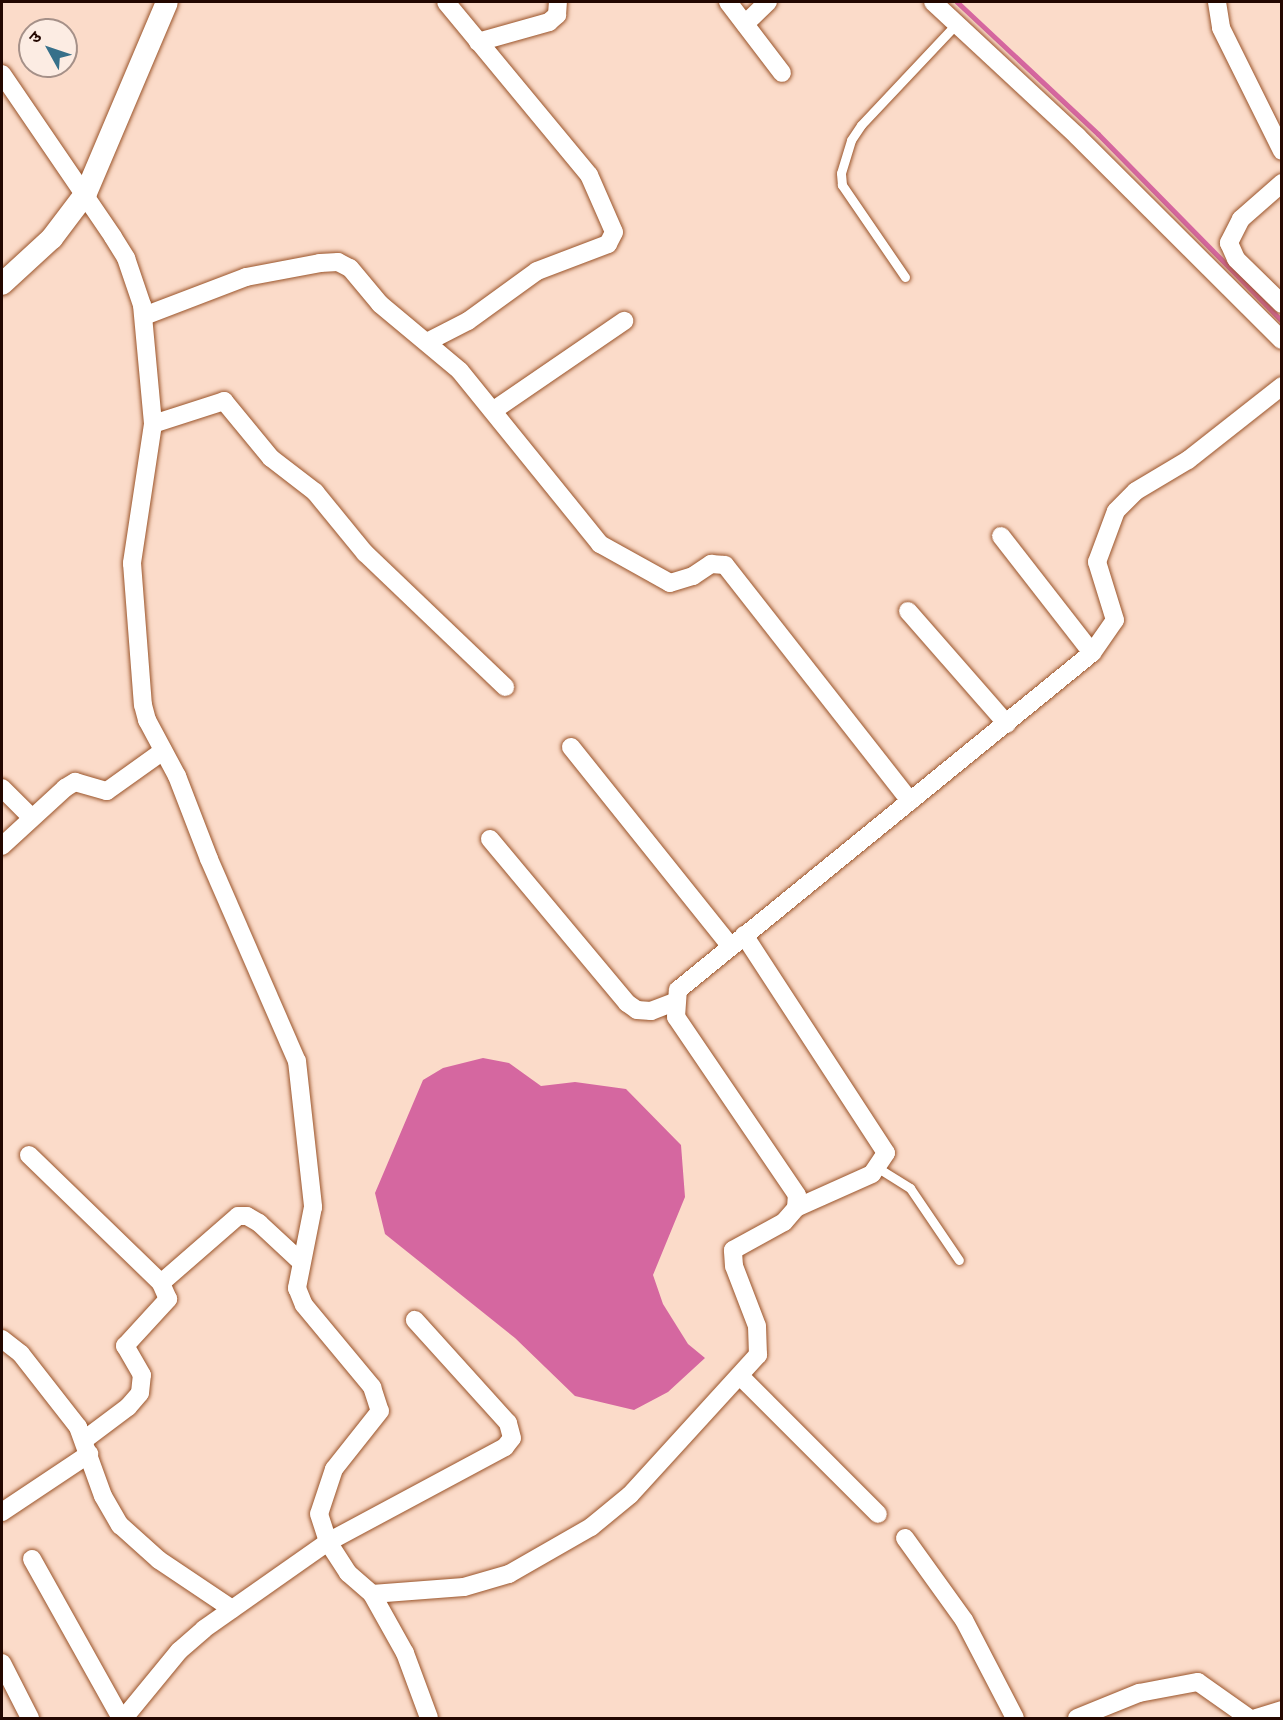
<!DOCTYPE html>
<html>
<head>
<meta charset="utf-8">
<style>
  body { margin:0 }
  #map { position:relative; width:1283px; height:1720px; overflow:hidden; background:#fbdbc9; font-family:"DM Sans","Noto Sans Devanagari",sans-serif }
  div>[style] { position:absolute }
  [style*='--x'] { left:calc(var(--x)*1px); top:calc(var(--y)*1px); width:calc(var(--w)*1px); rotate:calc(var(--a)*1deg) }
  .water>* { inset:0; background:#d567a0 }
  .stream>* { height:5px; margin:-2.5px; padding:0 2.5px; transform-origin:2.5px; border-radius:2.5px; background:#d567a0 }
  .roads { filter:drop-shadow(0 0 2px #9a542a) drop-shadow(0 0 2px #9a542a) }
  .service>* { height:9px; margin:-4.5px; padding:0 4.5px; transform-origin:4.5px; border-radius:4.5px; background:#fff }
  .minor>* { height:18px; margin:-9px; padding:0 9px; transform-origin:9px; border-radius:9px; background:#fff }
  .tertiary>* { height:22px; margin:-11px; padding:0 11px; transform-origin:11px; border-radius:11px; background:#fff }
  span { translate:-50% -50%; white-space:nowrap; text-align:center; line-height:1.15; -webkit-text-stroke:4.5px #fcece3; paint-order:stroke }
  .frame { position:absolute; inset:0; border:3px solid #230700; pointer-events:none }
  .north { position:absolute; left:18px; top:18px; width:60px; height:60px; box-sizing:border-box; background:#fcece3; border:2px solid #a59088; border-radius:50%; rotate:310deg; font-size:16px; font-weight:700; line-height:24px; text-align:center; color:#230700 }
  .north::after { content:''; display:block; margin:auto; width:21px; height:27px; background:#37708a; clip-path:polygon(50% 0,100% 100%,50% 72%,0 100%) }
</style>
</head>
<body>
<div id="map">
  <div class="water">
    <div style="clip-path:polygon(483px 1058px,509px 1063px,541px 1086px,575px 1082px,626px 1089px,681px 1145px,685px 1197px,653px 1275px,663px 1304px,688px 1344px,705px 1358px,668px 1392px,634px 1410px,575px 1396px,515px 1338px,385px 1234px,375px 1193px,423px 1080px,443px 1068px)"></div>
  </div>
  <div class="stream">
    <div style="--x:957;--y:2;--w:193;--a:43.1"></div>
    <div style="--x:1098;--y:134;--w:262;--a:45.5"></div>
  </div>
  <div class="roads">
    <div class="service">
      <div style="--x:905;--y:277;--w:112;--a:-124.4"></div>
      <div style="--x:842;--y:185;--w:12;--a:-95"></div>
      <div style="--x:841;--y:173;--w:34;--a:-73"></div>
      <div style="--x:851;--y:140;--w:18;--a:-56"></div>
      <div style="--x:861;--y:125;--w:140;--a:-46.7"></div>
      <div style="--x:878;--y:1168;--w:38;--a:32"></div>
      <div style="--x:910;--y:1188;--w:87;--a:55.8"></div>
    </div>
    <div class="minor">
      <div style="--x:728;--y:2;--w:89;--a:52.7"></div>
      <div style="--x:933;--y:2;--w:197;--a:42.9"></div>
      <div style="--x:1077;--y:136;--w:289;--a:44.9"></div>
      <div style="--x:1217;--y:2;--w:26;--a:81"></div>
      <div style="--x:1221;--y:28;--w:137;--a:63.6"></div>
      <div style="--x:745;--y:24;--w:32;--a:-44"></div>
      <div style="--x:478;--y:42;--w:74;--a:-15.7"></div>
      <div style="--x:549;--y:22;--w:11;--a:-41"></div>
      <div style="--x:557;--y:15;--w:13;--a:-86"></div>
      <div style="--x:2;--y:74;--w:197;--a:55.7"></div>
      <div style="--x:113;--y:237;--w:25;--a:58"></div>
      <div style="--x:126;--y:258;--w:50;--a:71.2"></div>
      <div style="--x:142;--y:305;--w:120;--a:84.7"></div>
      <div style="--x:153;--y:424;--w:141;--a:98.6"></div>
      <div style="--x:132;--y:563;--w:142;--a:85.6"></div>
      <div style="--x:143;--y:705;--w:16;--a:75"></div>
      <div style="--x:147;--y:720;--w:64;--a:61.8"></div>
      <div style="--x:177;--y:776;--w:89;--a:68.9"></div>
      <div style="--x:209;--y:859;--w:220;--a:66.5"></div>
      <div style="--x:297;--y:1061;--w:147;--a:83.7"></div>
      <div style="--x:313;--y:1207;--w:83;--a:101.2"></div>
      <div style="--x:297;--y:1288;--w:18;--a:68"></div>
      <div style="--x:304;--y:1305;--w:107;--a:50.3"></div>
      <div style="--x:372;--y:1387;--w:25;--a:72"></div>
      <div style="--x:380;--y:1411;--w:74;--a:128.4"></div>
      <div style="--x:334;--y:1469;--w:47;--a:108.4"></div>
      <div style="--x:319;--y:1514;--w:29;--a:72"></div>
      <div style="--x:328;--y:1542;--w:37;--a:57"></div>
      <div style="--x:348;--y:1573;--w:32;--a:41"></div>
      <div style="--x:372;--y:1594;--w:68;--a:60.8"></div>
      <div style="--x:405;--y:1653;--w:69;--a:69.7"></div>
      <div style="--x:1282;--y:183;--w:55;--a:138.7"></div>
      <div style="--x:1241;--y:219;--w:27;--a:117"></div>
      <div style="--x:1229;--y:243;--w:17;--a:66"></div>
      <div style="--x:1236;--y:259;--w:64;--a:44.4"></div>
      <div style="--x:144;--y:316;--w:109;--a:-20.9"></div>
      <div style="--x:246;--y:277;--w:75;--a:-10.7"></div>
      <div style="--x:320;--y:263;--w:18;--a:-3"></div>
      <div style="--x:338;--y:262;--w:13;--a:27"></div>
      <div style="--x:350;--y:268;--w:47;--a:50.2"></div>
      <div style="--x:380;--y:304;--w:104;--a:39.9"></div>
      <div style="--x:460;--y:371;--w:223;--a:51"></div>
      <div style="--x:600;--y:544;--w:80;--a:29.1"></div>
      <div style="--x:670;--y:583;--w:24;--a:-17"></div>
      <div style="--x:693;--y:576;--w:22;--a:-34"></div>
      <div style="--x:711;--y:564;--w:14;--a:4"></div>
      <div style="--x:725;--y:565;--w:300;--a:51.9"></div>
      <div style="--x:427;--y:342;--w:46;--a:-27.1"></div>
      <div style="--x:468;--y:321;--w:85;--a:-35.9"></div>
      <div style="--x:537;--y:271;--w:76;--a:-20.8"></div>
      <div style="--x:608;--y:244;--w:13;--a:-63"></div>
      <div style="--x:614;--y:232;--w:62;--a:-113.7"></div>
      <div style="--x:589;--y:175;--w:224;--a:-129.6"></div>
      <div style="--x:494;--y:410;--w:158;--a:-34.4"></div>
      <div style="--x:153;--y:424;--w:75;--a:-17.9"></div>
      <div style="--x:224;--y:401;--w:74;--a:50.5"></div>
      <div style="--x:271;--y:458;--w:56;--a:37.7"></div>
      <div style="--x:315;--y:492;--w:79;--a:50.7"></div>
      <div style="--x:365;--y:553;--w:194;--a:43.7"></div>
      <div style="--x:1001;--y:536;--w:148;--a:52.1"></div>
      <div style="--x:908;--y:611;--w:150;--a:48.8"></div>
      <div style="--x:571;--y:747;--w:256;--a:51.3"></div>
      <div style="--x:2;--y:788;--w:42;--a:45"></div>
      <div style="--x:490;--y:839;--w:214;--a:50.1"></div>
      <div style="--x:627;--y:1003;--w:12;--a:35"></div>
      <div style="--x:637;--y:1010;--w:14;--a:4"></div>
      <div style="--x:651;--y:1011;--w:26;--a:-21"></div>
      <div style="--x:2;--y:846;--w:86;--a:-42.6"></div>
      <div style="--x:65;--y:788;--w:12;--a:-31"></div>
      <div style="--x:75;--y:782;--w:33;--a:16"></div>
      <div style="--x:107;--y:791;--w:69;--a:-35.5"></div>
      <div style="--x:744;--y:935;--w:260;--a:56.9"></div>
      <div style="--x:886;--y:1153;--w:25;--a:124"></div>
      <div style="--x:872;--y:1174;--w:83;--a:155.9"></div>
      <div style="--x:29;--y:1155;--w:184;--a:44.1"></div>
      <div style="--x:161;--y:1283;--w:102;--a:-41"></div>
      <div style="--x:238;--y:1216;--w:9;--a:0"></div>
      <div style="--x:247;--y:1216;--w:14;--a:30"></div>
      <div style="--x:259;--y:1223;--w:56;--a:42.8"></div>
      <div style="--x:2;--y:1339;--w:24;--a:38"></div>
      <div style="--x:21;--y:1354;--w:93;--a:52"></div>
      <div style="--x:78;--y:1427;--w:73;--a:70.1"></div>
      <div style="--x:103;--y:1496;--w:34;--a:60"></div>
      <div style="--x:120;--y:1525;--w:52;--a:41.9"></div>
      <div style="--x:159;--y:1560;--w:88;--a:33.9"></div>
      <div style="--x:740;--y:1376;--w:195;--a:45"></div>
      <div style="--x:84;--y:1440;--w:55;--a:-36.9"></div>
      <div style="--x:128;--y:1407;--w:18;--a:-49"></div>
      <div style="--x:140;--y:1393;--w:18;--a:-84"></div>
      <div style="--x:142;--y:1375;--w:34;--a:-120"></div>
      <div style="--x:125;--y:1346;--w:64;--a:-47.5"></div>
      <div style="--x:168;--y:1299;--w:17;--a:-114"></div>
      <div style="--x:2;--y:1512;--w:105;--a:-33.7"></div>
      <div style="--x:905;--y:1538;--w:101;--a:54.3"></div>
      <div style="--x:964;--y:1620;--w:110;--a:62.5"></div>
      <div style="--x:32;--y:1559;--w:182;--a:60.8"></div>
      <div style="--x:372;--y:1594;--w:92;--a:-4.4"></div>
      <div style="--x:464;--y:1587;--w:47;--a:-16.1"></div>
      <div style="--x:509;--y:1574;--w:95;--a:-29.8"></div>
      <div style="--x:591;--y:1527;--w:50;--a:-39.4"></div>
      <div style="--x:630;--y:1495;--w:190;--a:-47.6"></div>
      <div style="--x:758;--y:1355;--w:29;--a:-92"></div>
      <div style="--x:757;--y:1326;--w:64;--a:-111"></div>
      <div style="--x:734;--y:1266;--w:16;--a:-94"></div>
      <div style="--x:733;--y:1250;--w:58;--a:-28.8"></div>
      <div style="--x:784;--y:1222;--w:18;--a:-49"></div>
      <div style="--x:796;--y:1208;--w:13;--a:-86"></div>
      <div style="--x:797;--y:1195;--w:215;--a:-124.2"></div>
      <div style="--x:676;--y:1017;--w:27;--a:-86"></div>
      <div style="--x:678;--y:990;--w:534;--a:-39.15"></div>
      <div style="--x:1092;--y:653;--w:40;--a:-55.1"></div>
      <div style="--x:1115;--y:620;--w:61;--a:-107.2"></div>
      <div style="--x:1097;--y:562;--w:54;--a:-69.6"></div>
      <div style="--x:1116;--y:511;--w:28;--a:-45"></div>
      <div style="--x:1136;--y:491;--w:61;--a:-30.8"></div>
      <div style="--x:1188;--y:460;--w:120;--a:-38.2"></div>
      <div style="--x:2;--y:1663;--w:62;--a:63"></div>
      <div style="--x:124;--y:1718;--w:87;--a:-50.6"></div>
      <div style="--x:179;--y:1651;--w:33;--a:-41"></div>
      <div style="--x:204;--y:1629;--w:151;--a:-35.1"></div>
      <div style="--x:328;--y:1542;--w:201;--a:-28.2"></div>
      <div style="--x:505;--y:1447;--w:11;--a:-52"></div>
      <div style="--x:512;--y:1438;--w:16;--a:-105"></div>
      <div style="--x:508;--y:1423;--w:139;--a:-132.1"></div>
      <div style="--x:1077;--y:1718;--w:67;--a:-22"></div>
      <div style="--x:1139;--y:1693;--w:60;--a:-10.6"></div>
      <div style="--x:1198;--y:1682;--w:62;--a:35.2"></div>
      <div style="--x:1256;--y:1718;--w:27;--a:-17"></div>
    </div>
    <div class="tertiary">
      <div style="--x:2;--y:284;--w:68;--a:-42.6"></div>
      <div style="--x:52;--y:238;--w:56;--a:-52.9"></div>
      <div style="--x:86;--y:193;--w:207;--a:-67"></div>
    </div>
  </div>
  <div class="frame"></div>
  <div class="north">उ</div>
</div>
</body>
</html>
